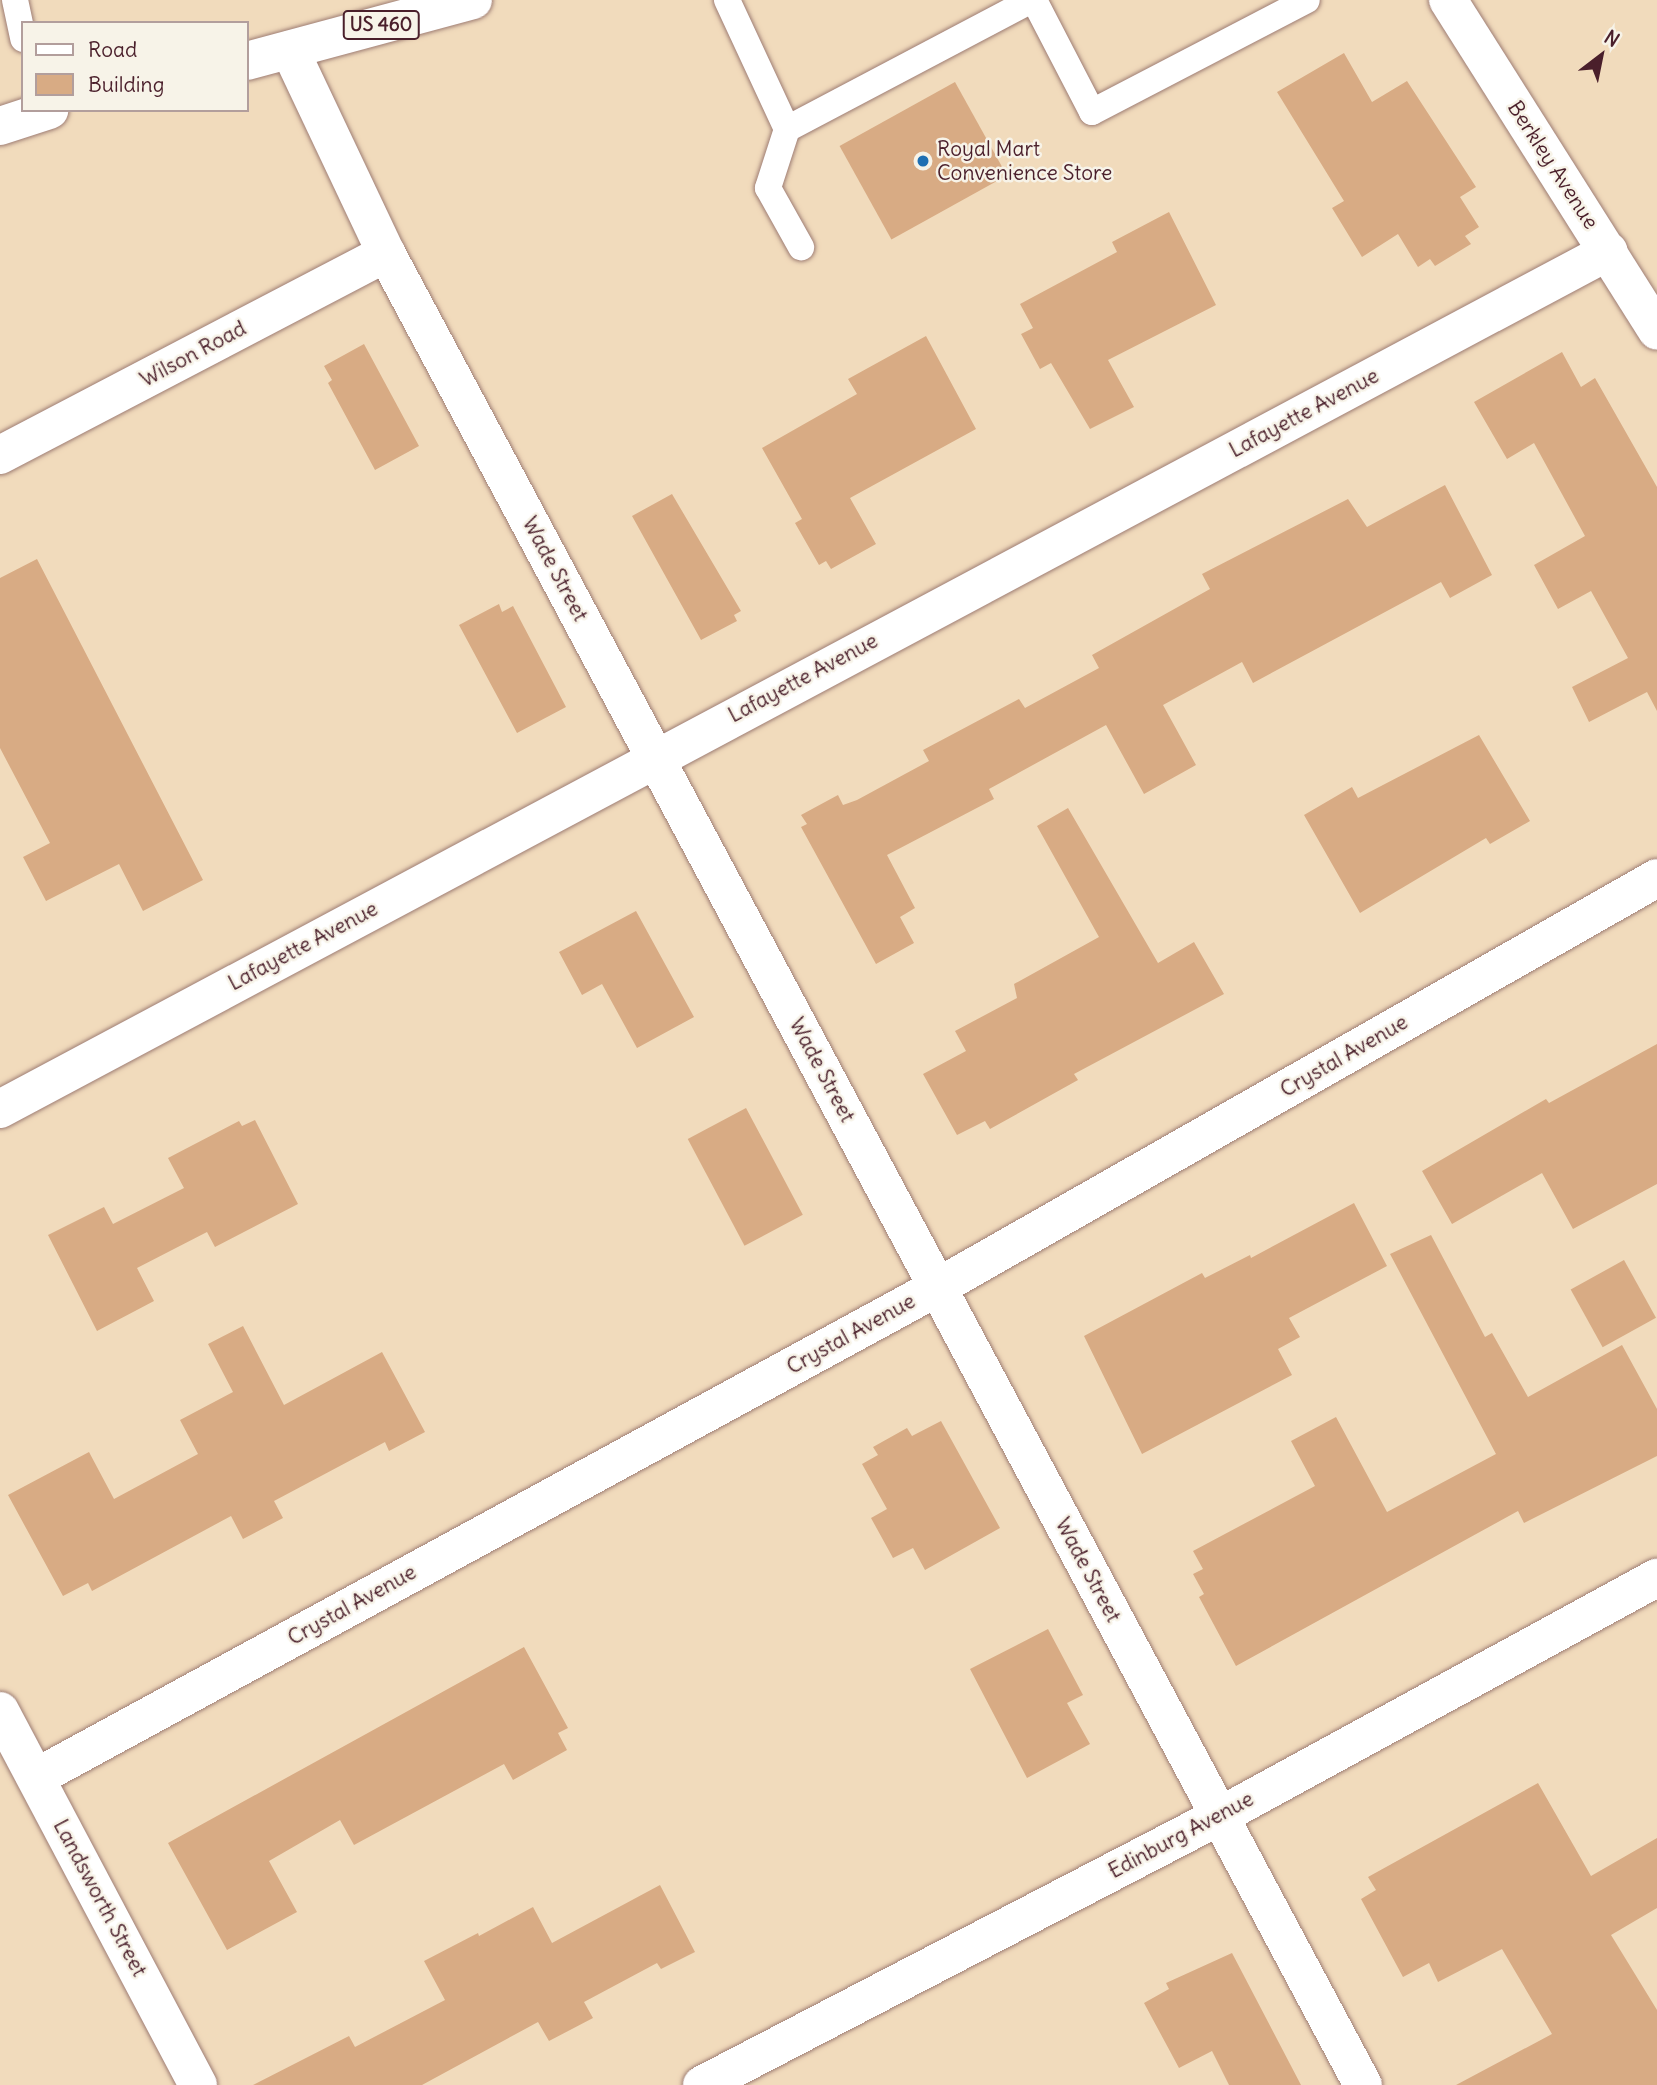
<!DOCTYPE html>
<html>
<head>
<meta charset="utf-8">
<style>
  body { margin:0 }
  #map { position:relative; width:1657px; height:2085px; overflow:hidden; background:#f1dbbc; font-family:Delius,sans-serif }
  div>[style] { position:absolute }
  [style*='--x'] { left:calc(var(--x)*1px); top:calc(var(--y)*1px); width:calc(var(--w)*1px); rotate:calc(var(--a)*1deg) }
  .building>* { inset:0; background:#d8ab84; transform-origin:0 0 }
  .roads { filter:drop-shadow(0 0 2px #9e7d74) drop-shadow(0 0 2px #9e7d74) }
  .service>* { height:26px; margin:-13px; padding:0 13px; transform-origin:13px; border-radius:13px; background:#fff }
  .minor>* { height:38px; margin:-19px; padding:0 19px; transform-origin:19px; border-radius:19px; background:#fff }
  .tertiary>* { height:38px; margin:-19px; padding:0 19px; transform-origin:19px; border-radius:19px; background:#fff }
  .primary>* { height:38px; margin:-19px; padding:0 19px; transform-origin:19px; border-radius:19px; background:#fff }
  .dots>* { width:19px; height:19px; translate:-50% -50%; box-sizing:border-box; border:4px solid #f7f3e8; border-radius:50% }
  span { translate:-50% -50%; white-space:nowrap; text-align:center; line-height:1.15; -webkit-text-stroke:5px #f7f3e8; paint-order:stroke }
  .shield-label span { padding:2px 5px; background:#f7f3e8; border:2px solid; border-radius:5px; -webkit-text-stroke-width:0 }
  .shield-label { font-size:19px; color:#4a1f2b; font-weight:700 }
  .poi-label { font-size:21px; color:#4a1f2b }
  .left { translate:0 -50%; text-align:left }
  .street-label { font-size:21px; color:#4a1f2b }
  .legend { position:absolute; left:21px; top:21px; width:228px; height:91px; box-sizing:border-box; background:#f7f3e8; border:2px solid #b29e9c; margin:0; padding:9px 12px; list-style:none; font-size:21px; color:#4a1f2b }
  .legend li { display:flex; align-items:center; gap:14px; height:35px }
  .legend b { width:35px; border:2px solid #b29e9c }
  .north { position:absolute; left:1566px; top:21px; width:70px; height:70px; -webkit-text-stroke:5px #f7f3e8; paint-order:stroke; rotate:32deg; font-size:19px; font-weight:700; line-height:28px; text-align:center; color:#4a1f2b }
  .north::after { content:''; display:block; margin:auto; width:24px; height:32px; background:#4a1f2b; clip-path:polygon(50% 0,100% 100%,50% 72%,0 100%) }
</style>
</head>
<body>
<div id="map">
  <div class="building">
    <div style="clip-path:polygon(1344px 53px,1372px 102px,1407px 81px,1476px 187px,1460px 197px,1479px 227px,1465px 236px,1471px 244px,1435px 266px,1430px 259px,1418px 267px,1398px 234px,1362px 257px,1332px 208px,1344px 201px,1277px 92px)"></div>
    <div style="left:955px;top:82px;width:107px;height:132px;rotate:61deg"></div>
    <div style="clip-path:polygon(1169px 212px,1216px 305px,1108px 360px,1134px 407px,1090px 429px,1051px 363px,1040px 369px,1021px 334px,1033px 328px,1020px 304px,1117px 252px,1112px 242px)"></div>
    <div style="clip-path:polygon(926px 336px,976px 429px,850px 498px,876px 544px,831px 569px,826px 561px,819px 565px,795px 523px,802px 519px,762px 448px,857px 394px,848px 379px)"></div>
    <div style="clip-path:polygon(364px 344px,419px 446px,375px 470px,328px 383px,332px 380px,324px 366px)"></div>
    <div style="clip-path:polygon(1562px 352px,1581px 387px,1595px 378px,1657px 487px,1657px 711px,1647px 692px,1589px 722px,1572px 687px,1628px 658px,1591px 591px,1558px 609px,1534px 565px,1585px 536px,1534px 443px,1507px 459px,1474px 402px)"></div>
    <div style="clip-path:polygon(1445px 485px,1492px 575px,1450px 598px,1441px 582px,1253px 683px,1242px 662px,1163px 705px,1196px 765px,1144px 794px,1106px 725px,989px 789px,994px 799px,887px 855px,915px 908px,900px 917px,914px 943px,876px 964px,801px 827px,807px 824px,801px 815px,838px 795px,843px 805px,857px 800px,929px 761px,923px 750px,1019px 699px,1025px 708px,1099px 668px,1092px 655px,1210px 589px,1202px 574px,1348px 499px,1367px 527px)"></div>
    <div style="clip-path:polygon(672px 494px,741px 611px,734px 615px,737px 621px,701px 640px,632px 516px)"></div>
    <div style="clip-path:polygon(37px 559px,203px 880px,143px 911px,119px 864px,46px 901px,23px 857px,50px 843px,0 748px,0 578px)"></div>
    <div style="clip-path:polygon(499px 604px,502px 612px,513px 606px,566px 707px,517px 733px,459px 625px)"></div>
    <div style="clip-path:polygon(1479px 735px,1530px 821px,1490px 844px,1486px 838px,1360px 913px,1304px 815px,1352px 787px,1358px 798px)"></div>
    <div style="clip-path:polygon(1068px 808px,1158px 963px,1194px 942px,1224px 994px,1074px 1074px,1078px 1080px,990px 1129px,985px 1121px,957px 1135px,923px 1074px,966px 1051px,955px 1031px,1017px 998px,1014px 984px,1099px 937px,1037px 826px)"></div>
    <div style="clip-path:polygon(636px 911px,694px 1017px,637px 1048px,602px 984px,582px 995px,559px 952px)"></div>
    <div style="clip-path:polygon(1657px 1044px,1657px 1184px,1573px 1229px,1542px 1173px,1452px 1224px,1422px 1171px,1546px 1099px,1549px 1103px)"></div>
    <div style="left:746px;top:1108px;width:121px;height:66px;rotate:62deg"></div>
    <div style="clip-path:polygon(255px 1120px,298px 1204px,215px 1247px,207px 1232px,137px 1268px,154px 1301px,97px 1331px,48px 1235px,104px 1207px,113px 1224px,184px 1188px,168px 1158px,239px 1121px,242px 1126px)"></div>
    <div style="clip-path:polygon(1354px 1203px,1387px 1266px,1289px 1318px,1300px 1337px,1278px 1349px,1292px 1375px,1142px 1454px,1084px 1336px,1202px 1273px,1205px 1278px,1250px 1255px,1251px 1258px)"></div>
    <div style="clip-path:polygon(1431px 1235px,1485px 1337px,1492px 1333px,1528px 1397px,1622px 1345px,1657px 1409px,1657px 1456px,1524px 1523px,1518px 1511px,1236px 1666px,1199px 1597px,1204px 1594px,1193px 1574px,1203px 1569px,1193px 1551px,1315px 1486px,1291px 1441px,1336px 1417px,1387px 1512px,1496px 1454px,1390px 1254px)"></div>
    <div style="left:1624px;top:1260px;width:66px;height:61px;rotate:61deg"></div>
    <div style="clip-path:polygon(243px 1326px,284px 1405px,382px 1352px,425px 1432px,389px 1451px,385px 1442px,274px 1501px,283px 1518px,243px 1539px,231px 1516px,92px 1591px,88px 1583px,63px 1596px,8px 1495px,89px 1452px,114px 1499px,198px 1454px,180px 1420px,233px 1392px,208px 1344px)"></div>
    <div style="clip-path:polygon(941px 1421px,1000px 1528px,925px 1570px,913px 1548px,893px 1558px,871px 1518px,887px 1509px,862px 1464px,878px 1455px,873px 1447px,907px 1428px,912px 1436px)"></div>
    <div style="clip-path:polygon(1048px 1629px,1083px 1695px,1067px 1703px,1090px 1744px,1027px 1778px,970px 1669px)"></div>
    <div style="clip-path:polygon(524px 1647px,568px 1728px,558px 1733px,567px 1750px,513px 1780px,504px 1764px,354px 1845px,340px 1820px,269px 1861px,297px 1912px,227px 1950px,168px 1843px)"></div>
    <div style="clip-path:polygon(1538px 1783px,1591px 1876px,1657px 1838px,1657px 1908px,1611px 1935px,1657px 2010px,1657px 2085px,1456px 2085px,1552px 2034px,1502px 1949px,1438px 1982px,1429px 1963px,1403px 1977px,1361px 1899px,1376px 1890px,1368px 1877px)"></div>
    <div style="clip-path:polygon(660px 1885px,695px 1952px,661px 1969px,657px 1963px,584px 2002px,593px 2018px,549px 2041px,538px 2022px,422px 2085px,253px 2085px,349px 2036px,355px 2047px,445px 2000px,424px 1961px,478px 1933px,479px 1936px,533px 1907px,552px 1943px)"></div>
    <div style="clip-path:polygon(1232px 1953px,1301px 2085px,1229px 2085px,1212px 2051px,1179px 2068px,1144px 2003px,1169px 1989px,1166px 1983px)"></div>
  </div>
  <div class="roads">
    <div class="service">
      <div style="--x:15;--y:0;--w:40;--a:78"></div>
      <div style="--x:727;--y:0;--w:142;--a:65.1"></div>
      <div style="--x:787;--y:129;--w:277;--a:-27.8"></div>
      <div style="--x:1034;--y:0;--w:126;--a:62.6"></div>
      <div style="--x:1092;--y:112;--w:242;--a:-27.5"></div>
      <div style="--x:787;--y:129;--w:62;--a:107.9"></div>
      <div style="--x:768;--y:188;--w:68;--a:60.8"></div>
    </div>
    <div class="minor">
      <div style="--x:290;--y:50;--w:225;--a:64.7"></div>
      <div style="--x:386;--y:253;--w:2076;--a:61.93"></div>
      <div style="--x:0;--y:455;--w:436;--a:-27.6"></div>
      <div style="--x:0;--y:1109;--w:1823;--a:-28.07"></div>
      <div style="--x:0;--y:1711;--w:423;--a:62.1"></div>
      <div style="--x:37;--y:1777;--w:1026;--a:-28.54"></div>
      <div style="--x:938;--y:1287;--w:827;--a:-29.63"></div>
      <div style="--x:702;--y:2085;--w:581;--a:-27.45"></div>
      <div style="--x:1218;--y:1817;--w:500;--a:-28.6"></div>
    </div>
    <div class="tertiary">
      <div style="--x:1448;--y:0;--w:391;--a:57.7"></div>
    </div>
    <div class="primary">
      <div style="--x:247;--y:61;--w:234;--a:-15.1"></div>
      <div style="--x:0;--y:126;--w:52;--a:-18.1"></div>
    </div>
  </div>
  <div class="dots">
    <div style="left:923px;top:161px;background:#1f6fb2"></div>
  </div>
  <div class="shield-label">
    <span style="left:381px;top:25px">US 460</span>
  </div>
  <div class="poi-label">
    <span class="left" style="left:937px;top:161px">Royal Mart<br>Convenience Store</span>
  </div>
  <div class="street-label">
    <span style="left:1553px;top:165px;rotate:57deg">Berkley Avenue</span>
    <span style="left:193px;top:354px;rotate:-28deg">Wilson Road</span>
    <span style="left:1304px;top:413px;rotate:-28deg">Lafayette Avenue</span>
    <span style="left:555px;top:569px;rotate:62deg">Wade Street</span>
    <span style="left:803px;top:678px;rotate:-28deg">Lafayette Avenue</span>
    <span style="left:303px;top:946px;rotate:-28deg">Lafayette Avenue</span>
    <span style="left:1344px;top:1056px;rotate:-30deg">Crystal Avenue</span>
    <span style="left:822px;top:1070px;rotate:62deg">Wade Street</span>
    <span style="left:851px;top:1334px;rotate:-29deg">Crystal Avenue</span>
    <span style="left:1088px;top:1570px;rotate:62deg">Wade Street</span>
    <span style="left:352px;top:1605px;rotate:-29deg">Crystal Avenue</span>
    <span style="left:1181px;top:1835px;rotate:-28deg">Edinburg Avenue</span>
    <span style="left:100px;top:1898px;rotate:62deg">Landsworth Street</span>
  </div>
  <ul class="legend">
  <li><b style="height:9px;background:#fff"></b>Road</li>
  <li><b style="height:19px;background:#d8ab84"></b>Building</li>
  </ul>
  <div class="north">N</div>
</div>
</body>
</html>
